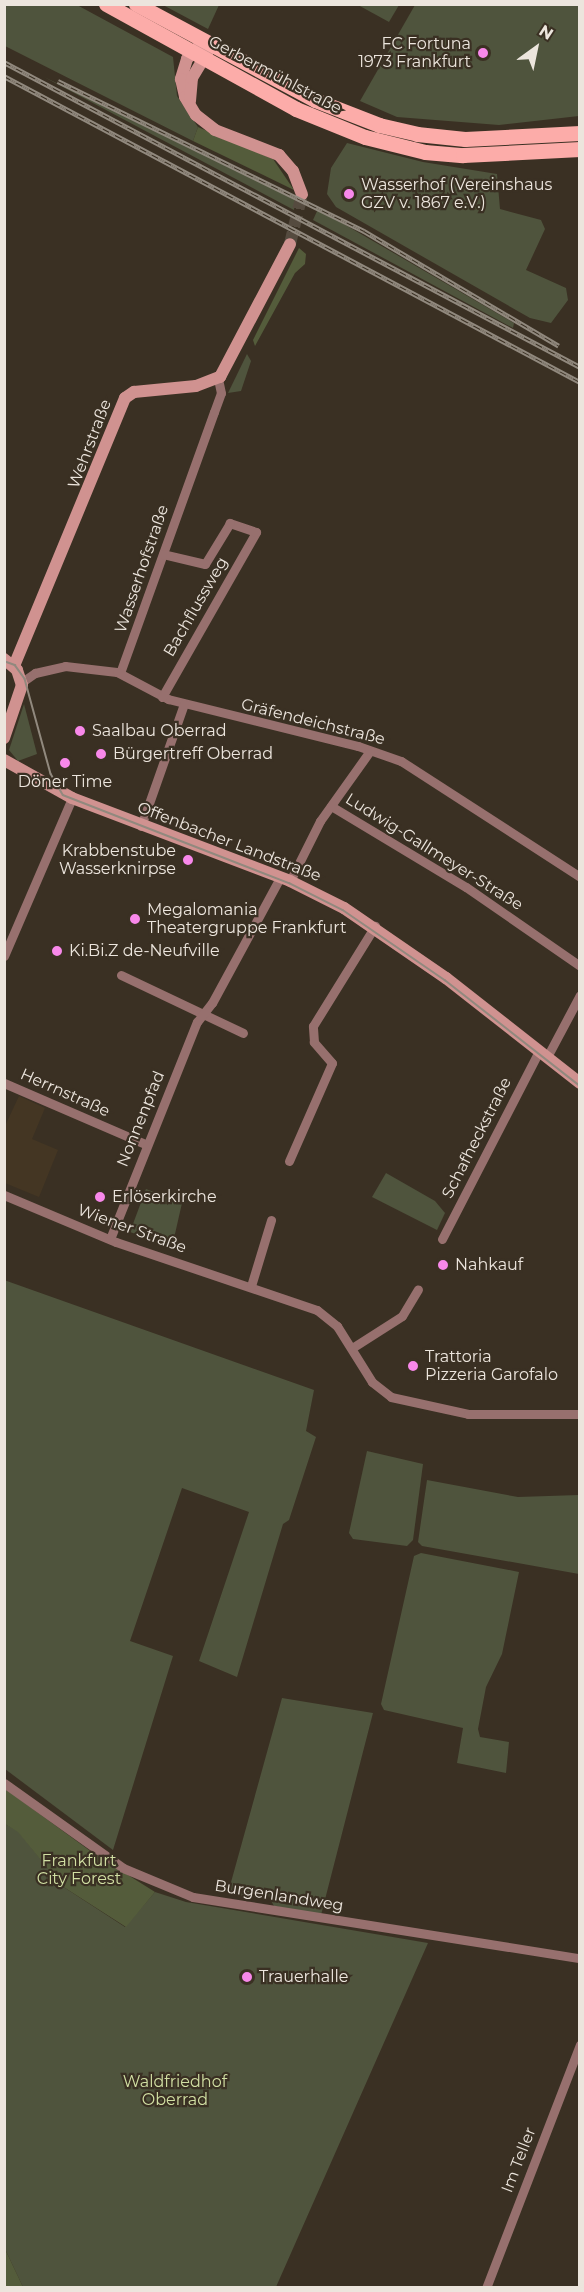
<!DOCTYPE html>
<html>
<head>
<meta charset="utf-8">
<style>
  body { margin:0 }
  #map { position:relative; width:584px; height:2292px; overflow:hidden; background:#3a3023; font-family:Montserrat,sans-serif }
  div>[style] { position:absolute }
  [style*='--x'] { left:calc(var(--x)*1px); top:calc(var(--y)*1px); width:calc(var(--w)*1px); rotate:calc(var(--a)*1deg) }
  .built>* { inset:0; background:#443623 }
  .green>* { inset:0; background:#4f543d }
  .forest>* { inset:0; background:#545c3b }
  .secondary-tunnel>* { height:12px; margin-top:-6px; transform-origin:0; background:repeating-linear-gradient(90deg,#554b3f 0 12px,transparent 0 18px) }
  .street>* { height:9px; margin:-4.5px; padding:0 4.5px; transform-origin:4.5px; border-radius:4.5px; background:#97706e }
  .secondary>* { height:12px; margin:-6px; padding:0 6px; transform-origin:6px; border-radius:6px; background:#d09290 }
  .primary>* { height:15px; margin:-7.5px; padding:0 7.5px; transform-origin:7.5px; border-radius:7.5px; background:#fcaca9 }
  .tram>* { height:1.5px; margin:-0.75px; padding:0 0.75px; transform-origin:0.75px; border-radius:0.75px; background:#91897e }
  .rail>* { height:4.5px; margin-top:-2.25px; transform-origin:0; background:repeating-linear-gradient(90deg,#3a3023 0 7px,#91897e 0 14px); box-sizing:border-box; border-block:2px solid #91897e }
  .dots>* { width:16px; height:16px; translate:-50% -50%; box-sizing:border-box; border:3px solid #3a3023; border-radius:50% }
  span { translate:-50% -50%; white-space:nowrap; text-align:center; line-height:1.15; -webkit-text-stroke:4.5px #3a3023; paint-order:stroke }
  .poi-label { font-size:16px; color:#ece5dd }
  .right { translate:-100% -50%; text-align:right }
  .left { translate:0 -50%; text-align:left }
  .street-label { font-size:16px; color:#ece5dd }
  .park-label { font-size:16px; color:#d1dfa3 }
  .frame { position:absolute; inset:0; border:6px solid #ece5dd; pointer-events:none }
  .north { position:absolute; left:506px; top:18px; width:60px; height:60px; -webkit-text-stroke:4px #3a3023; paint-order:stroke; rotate:33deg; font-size:16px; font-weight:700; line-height:24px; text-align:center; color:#ece5dd }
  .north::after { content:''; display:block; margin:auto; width:21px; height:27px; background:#ece5dd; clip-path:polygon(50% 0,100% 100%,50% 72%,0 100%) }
</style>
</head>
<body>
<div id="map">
  <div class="built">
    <div style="clip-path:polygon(19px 1096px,45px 1108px,32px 1139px,58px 1150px,39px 1197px,5px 1183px,5px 1126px)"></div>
  </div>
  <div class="green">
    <div style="clip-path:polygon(5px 5px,77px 5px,173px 57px,177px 96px,198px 127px,193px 141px,5px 46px)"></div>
    <div style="clip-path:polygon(163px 5px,219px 5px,208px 29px)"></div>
    <div style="clip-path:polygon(358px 5px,399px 5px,389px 22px)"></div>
    <div style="clip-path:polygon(415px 5px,579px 5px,579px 116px,499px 125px,397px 117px,360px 101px)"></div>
    <div style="clip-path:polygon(44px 77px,295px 198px,294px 210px)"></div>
    <div style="clip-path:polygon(347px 143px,423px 162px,497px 174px,500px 209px,541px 220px,545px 229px,526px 270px,566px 288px,568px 300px,551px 323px,530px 318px,336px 207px,327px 194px,331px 168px)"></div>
    <div style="clip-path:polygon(318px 209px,514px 323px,513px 328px,313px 220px)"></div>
    <div style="clip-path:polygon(247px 354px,251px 361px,241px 391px,228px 393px)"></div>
    <div style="clip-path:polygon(24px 704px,37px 754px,18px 761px,9px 750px)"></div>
    <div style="clip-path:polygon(386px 1173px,435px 1201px,445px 1213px,437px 1230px,372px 1197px)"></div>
    <div style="clip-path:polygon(146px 1189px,182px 1203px,172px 1247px,130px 1232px)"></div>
    <div style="clip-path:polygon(4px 1280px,314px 1390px,306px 1431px,316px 1437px,289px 1520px,283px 1524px,237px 1677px,199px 1661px,249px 1512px,182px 1488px,130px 1641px,173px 1656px,113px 1850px,5px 1769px)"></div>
    <div style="clip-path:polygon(367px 1451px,423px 1464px,413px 1540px,407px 1546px,353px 1539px,349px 1533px)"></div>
    <div style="clip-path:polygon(427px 1480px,518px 1497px,579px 1495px,579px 1574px,422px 1546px,418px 1542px)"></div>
    <div style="clip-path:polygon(421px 1553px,519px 1572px,502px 1654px,486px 1687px,478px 1729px,480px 1737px,509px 1742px,506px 1773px,457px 1763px,463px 1728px,384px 1710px,381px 1704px,414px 1556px)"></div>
    <div style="clip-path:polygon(282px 1698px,373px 1713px,321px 1915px,274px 1906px,266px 1892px,248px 1897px,228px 1893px)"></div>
    <div style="clip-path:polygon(5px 1824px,18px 1831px,62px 1886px,125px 1927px,155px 1892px,186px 1902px,428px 1943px,276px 2287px,23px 2287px,5px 2249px)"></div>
  </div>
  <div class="forest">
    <div style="clip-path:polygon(198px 127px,273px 159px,294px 190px,193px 141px)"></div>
    <div style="clip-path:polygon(299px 248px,306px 254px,305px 264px,295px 273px,255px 346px,253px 340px)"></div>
    <div style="clip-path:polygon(4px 1788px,93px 1853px,155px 1892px,126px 1927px,62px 1886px,18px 1832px,5px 1824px)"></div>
    <div style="clip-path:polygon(4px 2249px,5px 2249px,23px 2287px,5px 2287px)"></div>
  </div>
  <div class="secondary-tunnel">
    <div style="--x:290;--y:244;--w:51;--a:-76.5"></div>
  </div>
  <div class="street">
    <div style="--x:120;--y:673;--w:277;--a:-70.2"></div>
    <div style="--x:214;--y:412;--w:20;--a:-70"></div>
    <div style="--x:221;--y:393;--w:14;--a:-102"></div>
    <div style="--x:22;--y:682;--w:16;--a:-35"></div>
    <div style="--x:35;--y:673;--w:31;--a:-13"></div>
    <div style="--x:65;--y:666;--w:52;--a:6.6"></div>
    <div style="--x:117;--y:672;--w:58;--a:27.9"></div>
    <div style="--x:168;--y:699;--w:196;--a:13.9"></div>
    <div style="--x:358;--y:746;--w:46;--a:19.2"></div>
    <div style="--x:401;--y:761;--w:213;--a:32.9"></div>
    <div style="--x:162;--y:697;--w:190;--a:-60.3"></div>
    <div style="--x:256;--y:532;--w:28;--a:-161"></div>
    <div style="--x:230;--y:523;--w:48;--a:121.4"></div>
    <div style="--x:205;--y:564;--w:43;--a:-166.6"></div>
    <div style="--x:331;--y:806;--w:157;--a:31"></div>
    <div style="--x:466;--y:887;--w:139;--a:34.7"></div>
    <div style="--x:141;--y:826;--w:129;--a:-70.6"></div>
    <div style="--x:290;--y:881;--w:67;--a:-63.4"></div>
    <div style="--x:320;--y:821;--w:86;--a:-54.5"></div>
    <div style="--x:4;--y:956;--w:172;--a:-66.7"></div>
    <div style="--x:121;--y:975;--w:135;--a:25.4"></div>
    <div style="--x:547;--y:1057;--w:70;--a:-62"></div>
    <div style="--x:4;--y:1083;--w:156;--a:23.4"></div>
    <div style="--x:289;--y:1161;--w:107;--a:-66.3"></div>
    <div style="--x:332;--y:1063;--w:28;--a:-131"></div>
    <div style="--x:314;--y:1042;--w:16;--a:-94"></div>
    <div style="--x:313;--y:1026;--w:118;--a:-58.2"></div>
    <div style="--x:4;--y:1195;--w:121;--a:22.8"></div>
    <div style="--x:116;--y:1242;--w:212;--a:18.7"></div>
    <div style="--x:317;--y:1310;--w:26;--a:39"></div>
    <div style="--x:337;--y:1326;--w:66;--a:58"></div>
    <div style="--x:372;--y:1382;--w:24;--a:38"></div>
    <div style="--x:391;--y:1397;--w:79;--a:12.4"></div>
    <div style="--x:468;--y:1414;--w:112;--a:0"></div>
    <div style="--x:110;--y:1239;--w:234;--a:-68.2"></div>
    <div style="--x:197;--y:1022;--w:24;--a:-52"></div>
    <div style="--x:212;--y:1003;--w:142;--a:-61.5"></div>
    <div style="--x:442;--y:1239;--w:212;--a:-62.7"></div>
    <div style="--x:251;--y:1286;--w:69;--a:-73.1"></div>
    <div style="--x:352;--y:1348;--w:59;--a:-32.6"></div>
    <div style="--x:402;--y:1316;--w:31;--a:-59"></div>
    <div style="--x:4;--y:1783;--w:146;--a:35.5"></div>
    <div style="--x:123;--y:1868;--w:76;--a:22.5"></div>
    <div style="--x:193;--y:1897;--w:392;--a:9"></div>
    <div style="--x:486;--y:2288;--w:261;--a:-68.9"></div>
  </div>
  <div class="secondary">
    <div style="--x:198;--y:47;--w:16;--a:133"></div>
    <div style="--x:187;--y:59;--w:21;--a:107"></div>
    <div style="--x:181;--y:79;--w:18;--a:77"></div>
    <div style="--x:185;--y:97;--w:21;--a:59"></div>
    <div style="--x:196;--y:115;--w:24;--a:38"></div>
    <div style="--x:215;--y:130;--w:69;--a:21.3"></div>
    <div style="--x:279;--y:155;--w:21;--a:49"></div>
    <div style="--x:293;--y:171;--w:25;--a:69"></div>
    <div style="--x:190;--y:101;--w:23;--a:-85"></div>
    <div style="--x:192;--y:78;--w:31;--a:-59"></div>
    <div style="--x:4;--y:659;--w:17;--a:40"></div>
    <div style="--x:17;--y:670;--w:16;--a:72"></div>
    <div style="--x:22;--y:685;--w:56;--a:108.8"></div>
    <div style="--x:14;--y:666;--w:290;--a:-67.5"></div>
    <div style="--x:125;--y:398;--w:11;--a:-34"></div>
    <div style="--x:134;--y:392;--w:62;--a:-5.5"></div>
    <div style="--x:196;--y:386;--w:26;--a:-21"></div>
    <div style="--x:220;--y:377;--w:150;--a:-62.2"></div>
    <div style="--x:4;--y:760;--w:78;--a:29.2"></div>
    <div style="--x:72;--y:798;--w:233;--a:20.8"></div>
    <div style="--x:290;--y:881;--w:60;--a:26.6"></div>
    <div style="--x:344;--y:908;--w:124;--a:34.5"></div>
    <div style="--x:446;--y:978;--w:170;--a:38.1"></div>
  </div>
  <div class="primary">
    <div style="--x:106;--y:4;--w:217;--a:28.9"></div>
    <div style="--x:296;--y:109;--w:74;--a:22.1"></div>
    <div style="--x:365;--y:137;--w:62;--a:14"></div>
    <div style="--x:425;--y:152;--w:38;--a:5"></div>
    <div style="--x:463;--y:155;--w:117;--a:-2.9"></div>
    <div style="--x:136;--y:4;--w:203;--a:28.2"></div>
    <div style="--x:315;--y:100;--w:69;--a:21.3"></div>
    <div style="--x:379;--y:125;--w:39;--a:13"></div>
    <div style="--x:417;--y:134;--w:48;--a:5.9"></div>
    <div style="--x:465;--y:139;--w:115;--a:-3"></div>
  </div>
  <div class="tram">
    <div style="--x:4;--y:661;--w:12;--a:20"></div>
    <div style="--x:15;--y:665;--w:17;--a:54"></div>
    <div style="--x:25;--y:679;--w:98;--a:74.7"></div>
    <div style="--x:51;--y:774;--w:24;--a:60"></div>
    <div style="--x:63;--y:795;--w:243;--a:21.3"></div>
    <div style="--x:289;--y:883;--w:60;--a:26.6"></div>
    <div style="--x:343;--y:910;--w:124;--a:34.5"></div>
    <div style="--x:445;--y:980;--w:172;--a:38.1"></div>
  </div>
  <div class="rail">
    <div style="--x:4;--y:62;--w:652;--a:27.9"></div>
    <div style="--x:4;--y:76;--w:652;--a:27.98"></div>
    <div style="--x:58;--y:81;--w:341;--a:26.1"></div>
    <div style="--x:364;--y:231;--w:226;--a:30.5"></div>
  </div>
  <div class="dots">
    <div style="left:483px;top:53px;background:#f888ea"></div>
    <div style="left:349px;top:194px;background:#f888ea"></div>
    <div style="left:80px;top:731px;background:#f888ea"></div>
    <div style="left:101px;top:754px;background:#f888ea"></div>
    <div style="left:65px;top:763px;background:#f888ea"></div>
    <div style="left:188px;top:860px;background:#f888ea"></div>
    <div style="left:135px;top:919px;background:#f888ea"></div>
    <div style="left:57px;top:951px;background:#f888ea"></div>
    <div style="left:100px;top:1197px;background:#f888ea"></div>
    <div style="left:443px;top:1265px;background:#f888ea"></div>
    <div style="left:413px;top:1366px;background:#f888ea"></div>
    <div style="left:247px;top:1977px;background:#f888ea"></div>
  </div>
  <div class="poi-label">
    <span class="right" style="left:471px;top:53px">FC Fortuna<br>1973 Frankfurt</span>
    <span class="left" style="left:361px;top:194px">Wasserhof (Vereinshaus<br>GZV v. 1867 e.V.)</span>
    <span class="left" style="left:92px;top:731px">Saalbau Oberrad</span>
    <span class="left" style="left:113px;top:754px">Bürgertreff Oberrad</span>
    <span style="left:65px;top:782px">Döner Time</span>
    <span class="right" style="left:176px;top:860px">Krabbenstube<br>Wasserknirpse</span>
    <span class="left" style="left:147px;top:919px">Megalomania<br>Theatergruppe Frankfurt</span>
    <span class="left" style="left:69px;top:951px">Ki.Bi.Z de-Neufville</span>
    <span class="left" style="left:112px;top:1197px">Erlöserkirche</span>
    <span class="left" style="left:455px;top:1265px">Nahkauf</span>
    <span class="left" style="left:425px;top:1366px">Trattoria<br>Pizzeria Garofalo</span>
    <span class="left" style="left:259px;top:1977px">Trauerhalle</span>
  </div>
  <div class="street-label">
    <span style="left:275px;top:75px;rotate:28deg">Gerbermühlstraße</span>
    <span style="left:90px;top:444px;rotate:-69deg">Wehrstraße</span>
    <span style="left:142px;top:569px;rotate:-71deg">Wasserhofstraße</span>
    <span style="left:196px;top:607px;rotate:-60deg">Bachflussweg</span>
    <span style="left:313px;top:722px;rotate:14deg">Gräfendeichstraße</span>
    <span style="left:229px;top:842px;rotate:21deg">Offenbacher Landstraße</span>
    <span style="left:434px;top:852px;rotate:32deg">Ludwig-Gallmeyer-Straße</span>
    <span style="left:65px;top:1093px;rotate:24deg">Herrnstraße</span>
    <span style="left:141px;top:1119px;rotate:-68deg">Nonnenpfad</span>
    <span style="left:477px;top:1138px;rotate:-63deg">Schafheckstraße</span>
    <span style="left:132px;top:1229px;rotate:20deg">Wiener Straße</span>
    <span style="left:279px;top:1896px;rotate:9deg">Burgenlandweg</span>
    <span style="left:519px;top:2160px;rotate:-69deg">Im Teller</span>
  </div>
  <div class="park-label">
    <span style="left:79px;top:1870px">Frankfurt<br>City Forest</span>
    <span style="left:175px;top:2091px">Waldfriedhof<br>Oberrad</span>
  </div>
  <div class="frame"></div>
  <div class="north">N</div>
</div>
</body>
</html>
